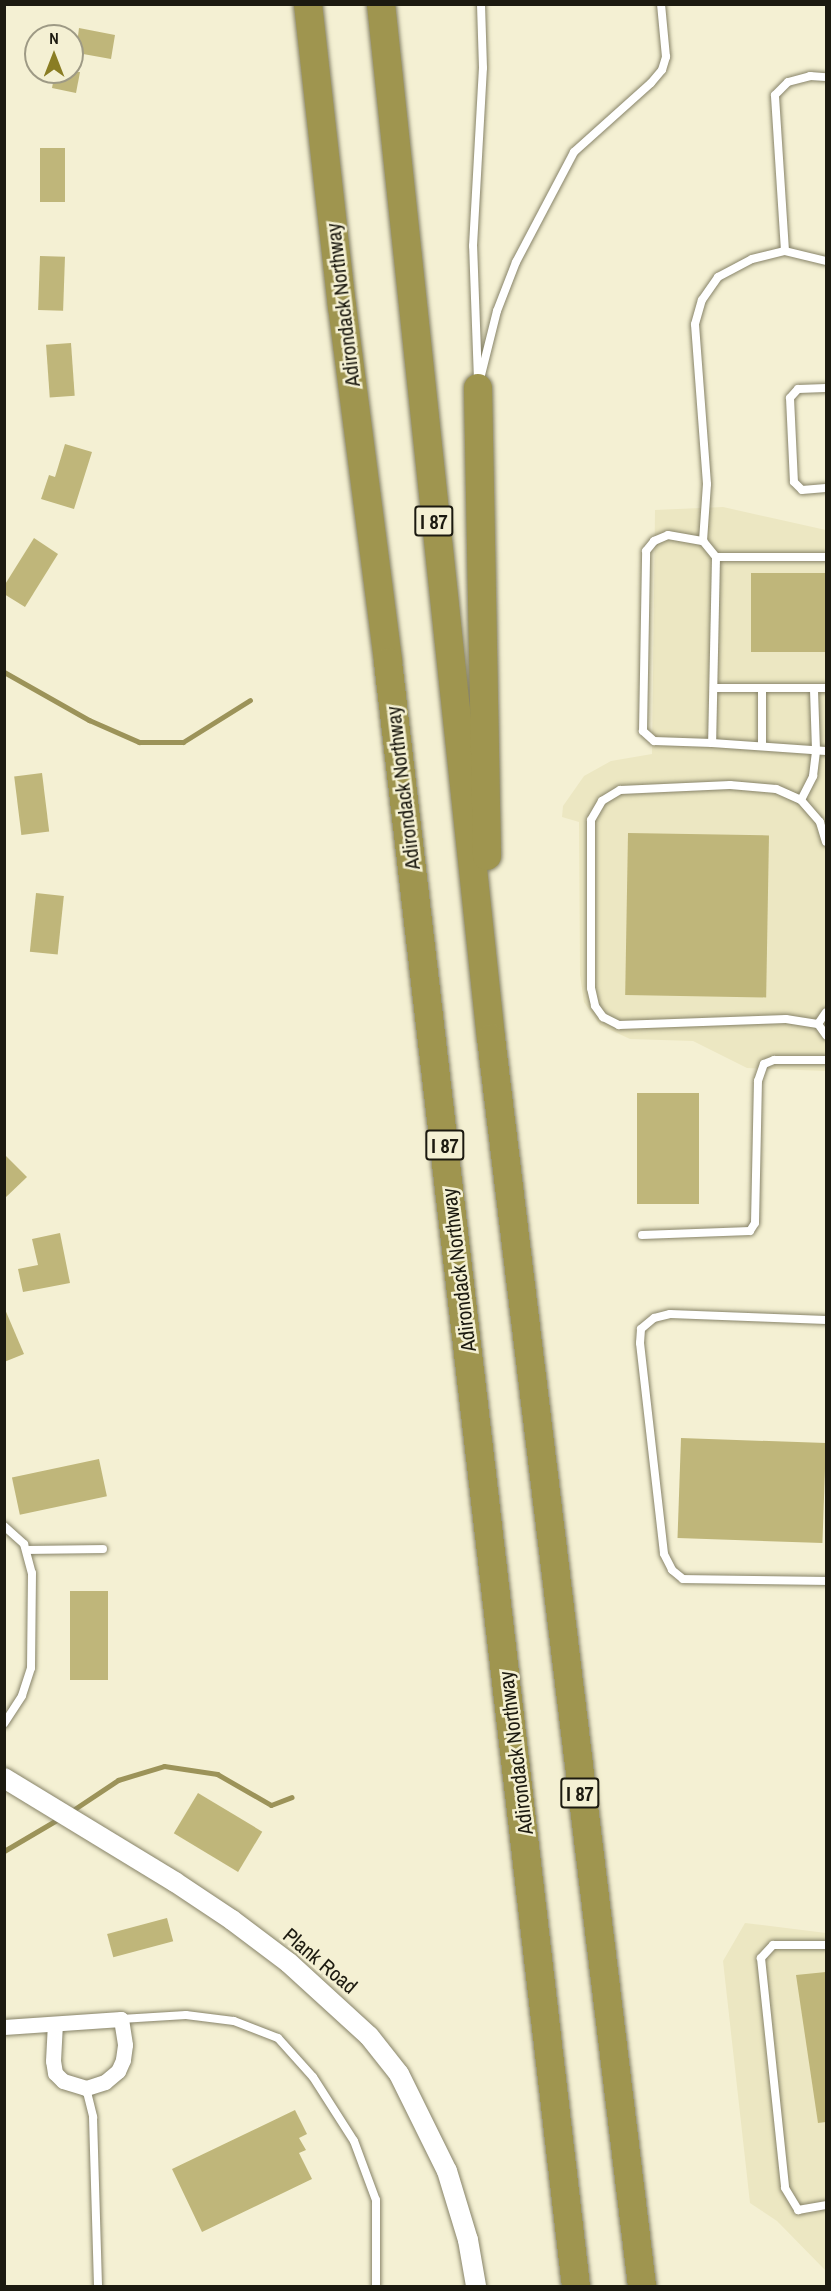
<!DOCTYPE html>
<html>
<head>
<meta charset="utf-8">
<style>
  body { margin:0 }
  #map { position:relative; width:831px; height:2291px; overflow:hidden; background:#f4f0d3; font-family:"Archivo Narrow",sans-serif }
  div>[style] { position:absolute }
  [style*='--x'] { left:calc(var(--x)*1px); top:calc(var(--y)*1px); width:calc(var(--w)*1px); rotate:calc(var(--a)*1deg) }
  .built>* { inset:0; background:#ece7c2 }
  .stream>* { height:5px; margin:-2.5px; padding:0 2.5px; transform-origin:2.5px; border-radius:2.5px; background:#9c9359 }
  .building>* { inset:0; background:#bfb67a; transform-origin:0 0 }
  .roads { filter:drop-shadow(0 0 2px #878368) drop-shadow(0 0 2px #878368) }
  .service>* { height:8px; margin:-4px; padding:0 4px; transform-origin:4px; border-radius:4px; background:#fff }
  .minor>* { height:15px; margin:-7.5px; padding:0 7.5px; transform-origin:7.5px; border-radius:7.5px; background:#fff }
  .tertiary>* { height:20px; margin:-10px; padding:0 10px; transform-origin:10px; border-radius:10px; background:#fff }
  .motorway>* { height:28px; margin:-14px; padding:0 14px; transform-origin:14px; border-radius:14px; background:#9f954f }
  span { translate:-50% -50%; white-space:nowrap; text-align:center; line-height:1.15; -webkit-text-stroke:5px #f4f0d3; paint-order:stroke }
  .shield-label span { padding:2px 4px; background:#f4f0d3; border:2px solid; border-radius:4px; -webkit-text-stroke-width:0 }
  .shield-label { font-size:20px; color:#1c1a10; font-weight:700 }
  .street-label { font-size:21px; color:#1c1a10 }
  .frame { position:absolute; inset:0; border:6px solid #1c1a10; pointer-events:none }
  .north { position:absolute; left:24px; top:24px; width:60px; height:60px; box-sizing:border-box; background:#f4f0d3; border:2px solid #9e9a85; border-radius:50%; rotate:0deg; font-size:16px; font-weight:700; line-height:24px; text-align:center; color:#1c1a10 }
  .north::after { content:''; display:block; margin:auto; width:21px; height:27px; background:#8a7d23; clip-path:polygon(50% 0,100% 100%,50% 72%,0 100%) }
</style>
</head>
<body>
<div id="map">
  <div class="built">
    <div style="clip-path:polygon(723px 507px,826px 530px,826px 1071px,747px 1068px,693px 1041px,630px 1039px,600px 1025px,584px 1002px,580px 975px,579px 822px,562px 817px,563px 806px,584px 776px,611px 761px,652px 754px,655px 510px)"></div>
    <div style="clip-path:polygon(745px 1923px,826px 1933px,826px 2271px,777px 2221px,750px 2203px,723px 1961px)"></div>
  </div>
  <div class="stream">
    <div style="--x:4;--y:672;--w:98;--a:29.5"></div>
    <div style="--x:89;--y:720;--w:55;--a:23.7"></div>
    <div style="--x:139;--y:742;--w:44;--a:0"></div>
    <div style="--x:183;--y:742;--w:79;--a:-32.1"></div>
    <div style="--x:70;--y:1812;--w:58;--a:-33.7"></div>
    <div style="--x:118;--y:1780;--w:48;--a:-16.9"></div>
    <div style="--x:164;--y:1766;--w:54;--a:8.6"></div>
    <div style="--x:217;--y:1774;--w:62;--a:29.9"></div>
    <div style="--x:271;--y:1805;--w:22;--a:-21"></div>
    <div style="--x:4;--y:1851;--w:65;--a:-30.5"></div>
  </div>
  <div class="building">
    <div style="clip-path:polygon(79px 28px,115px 35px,111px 59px,72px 52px,72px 35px,78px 36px)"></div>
    <div style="clip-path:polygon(55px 72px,80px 72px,76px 93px,52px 88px)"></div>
    <div style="left:40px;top:148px;width:25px;height:54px"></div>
    <div style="left:40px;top:256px;width:25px;height:54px;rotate:2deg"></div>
    <div style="left:71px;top:343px;width:53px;height:25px;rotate:86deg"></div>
    <div style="clip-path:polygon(65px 444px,92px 452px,74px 509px,41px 499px,49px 475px,55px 477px)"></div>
    <div style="clip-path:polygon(34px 538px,58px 554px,25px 607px,4px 594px,4px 586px)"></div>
    <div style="left:751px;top:573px;width:75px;height:79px"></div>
    <div style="left:42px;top:773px;width:59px;height:28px;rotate:83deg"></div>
    <div style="left:628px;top:833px;width:141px;height:162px;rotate:1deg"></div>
    <div style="left:36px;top:893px;width:28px;height:59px;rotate:6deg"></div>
    <div style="left:637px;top:1093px;width:62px;height:111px"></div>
    <div style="clip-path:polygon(4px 1154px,27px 1177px,4px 1199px)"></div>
    <div style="clip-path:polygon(60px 1233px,70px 1283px,23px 1292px,18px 1269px,38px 1265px,32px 1239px)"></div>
    <div style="clip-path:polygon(4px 1307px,24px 1354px,4px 1362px)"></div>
    <div style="left:681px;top:1438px;width:145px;height:100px;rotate:2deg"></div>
    <div style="left:99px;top:1459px;width:38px;height:89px;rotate:78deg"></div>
    <div style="left:70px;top:1591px;width:38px;height:89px"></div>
    <div style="left:198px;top:1793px;width:75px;height:47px;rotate:31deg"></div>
    <div style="left:167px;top:1918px;width:24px;height:62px;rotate:75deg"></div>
    <div style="clip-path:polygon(826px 1972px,826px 2122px,818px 2123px,796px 1975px)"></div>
    <div style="clip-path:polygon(295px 2110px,307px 2134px,299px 2138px,306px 2150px,299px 2153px,312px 2179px,202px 2232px,172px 2169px)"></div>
  </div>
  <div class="roads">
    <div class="service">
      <div style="--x:785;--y:251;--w:156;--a:-93.7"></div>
      <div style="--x:775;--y:95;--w:18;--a:-45"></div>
      <div style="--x:788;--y:82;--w:23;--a:-15"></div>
      <div style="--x:810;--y:76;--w:16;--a:4"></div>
      <div style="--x:478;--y:380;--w:134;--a:-92.1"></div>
      <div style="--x:473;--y:246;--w:178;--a:-86.8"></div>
      <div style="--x:483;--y:68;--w:64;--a:-91.8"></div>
      <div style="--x:479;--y:383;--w:74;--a:-76"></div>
      <div style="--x:497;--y:311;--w:53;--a:-68.8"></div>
      <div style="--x:516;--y:262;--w:124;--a:-62.2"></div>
      <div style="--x:574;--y:152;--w:103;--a:-41.9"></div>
      <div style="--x:651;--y:83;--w:17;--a:-50"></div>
      <div style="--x:662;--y:70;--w:14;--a:-73"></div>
      <div style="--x:666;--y:57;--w:53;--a:-95.4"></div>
      <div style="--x:826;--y:388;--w:28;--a:178"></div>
      <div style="--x:798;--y:389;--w:12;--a:132"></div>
      <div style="--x:790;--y:398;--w:84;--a:87.3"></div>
      <div style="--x:794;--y:482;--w:11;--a:45"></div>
      <div style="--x:802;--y:490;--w:24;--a:-5"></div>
      <div style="--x:703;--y:541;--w:57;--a:-86"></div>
      <div style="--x:707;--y:484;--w:160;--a:-94.3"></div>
      <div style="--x:695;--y:324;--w:25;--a:-74"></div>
      <div style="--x:702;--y:300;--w:28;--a:-55"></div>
      <div style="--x:718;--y:277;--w:38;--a:-28"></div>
      <div style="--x:752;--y:259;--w:34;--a:-14"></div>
      <div style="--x:785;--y:251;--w:42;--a:13.7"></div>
      <div style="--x:826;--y:557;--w:110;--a:180"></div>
      <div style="--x:716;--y:557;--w:186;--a:91.2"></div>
      <div style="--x:712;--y:743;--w:114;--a:4"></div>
      <div style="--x:714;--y:688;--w:112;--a:0"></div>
      <div style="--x:762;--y:688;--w:56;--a:90"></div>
      <div style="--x:712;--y:743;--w:58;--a:-178"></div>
      <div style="--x:654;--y:741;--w:15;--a:-138"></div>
      <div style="--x:643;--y:731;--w:180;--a:-89"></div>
      <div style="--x:646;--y:551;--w:13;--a:-51"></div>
      <div style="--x:654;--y:541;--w:15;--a:-23"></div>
      <div style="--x:668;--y:535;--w:36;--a:10"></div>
      <div style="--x:703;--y:541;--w:21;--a:51"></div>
      <div style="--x:801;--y:800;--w:27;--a:-63"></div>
      <div style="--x:813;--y:776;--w:26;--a:-83"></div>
      <div style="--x:816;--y:750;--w:61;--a:-91.9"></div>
      <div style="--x:826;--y:842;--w:21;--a:-107"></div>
      <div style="--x:820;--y:822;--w:29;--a:-131"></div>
      <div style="--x:801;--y:800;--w:27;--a:-156"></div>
      <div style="--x:776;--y:789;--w:46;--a:-175"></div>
      <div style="--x:730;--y:785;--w:110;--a:177.4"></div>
      <div style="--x:620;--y:790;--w:21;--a:149"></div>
      <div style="--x:602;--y:801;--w:22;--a:120"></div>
      <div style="--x:591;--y:820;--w:168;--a:90"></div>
      <div style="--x:591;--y:988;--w:18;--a:77"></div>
      <div style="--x:595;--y:1006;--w:14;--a:54"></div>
      <div style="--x:603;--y:1017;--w:18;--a:27"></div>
      <div style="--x:619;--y:1025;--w:167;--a:-2.1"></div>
      <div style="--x:786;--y:1019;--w:32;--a:9"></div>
      <div style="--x:818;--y:1024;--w:14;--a:-56"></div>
      <div style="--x:818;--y:1024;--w:14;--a:54"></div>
      <div style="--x:642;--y:1235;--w:108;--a:-2.1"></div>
      <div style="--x:750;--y:1231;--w:9;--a:-58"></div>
      <div style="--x:755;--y:1223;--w:142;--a:-88.8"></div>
      <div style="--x:758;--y:1081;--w:18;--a:-71"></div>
      <div style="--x:764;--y:1064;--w:11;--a:-22"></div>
      <div style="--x:774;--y:1060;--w:52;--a:0"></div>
      <div style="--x:826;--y:1320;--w:156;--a:-177.8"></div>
      <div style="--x:670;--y:1314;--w:16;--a:166"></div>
      <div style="--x:654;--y:1318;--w:17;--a:140"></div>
      <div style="--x:641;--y:1329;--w:14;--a:94"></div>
      <div style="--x:640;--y:1343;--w:212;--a:83.5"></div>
      <div style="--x:664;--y:1554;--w:18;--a:63"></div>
      <div style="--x:672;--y:1570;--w:14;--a:39"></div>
      <div style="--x:683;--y:1579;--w:143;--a:0.8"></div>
      <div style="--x:4;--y:1526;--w:27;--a:42"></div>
      <div style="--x:24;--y:1544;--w:30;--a:75"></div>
      <div style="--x:32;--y:1573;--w:95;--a:90.6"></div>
      <div style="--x:31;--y:1668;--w:29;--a:108"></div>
      <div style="--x:22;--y:1696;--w:33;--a:123"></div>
      <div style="--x:28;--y:1550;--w:75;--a:-0.8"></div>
      <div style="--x:826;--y:1945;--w:53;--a:180"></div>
      <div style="--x:773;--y:1945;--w:18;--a:133"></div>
      <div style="--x:761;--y:1958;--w:231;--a:84"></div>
      <div style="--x:785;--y:2188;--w:26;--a:59"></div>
      <div style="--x:798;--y:2210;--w:28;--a:-10"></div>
      <div style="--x:121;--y:2019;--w:65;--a:-3.5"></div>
      <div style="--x:186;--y:2015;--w:48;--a:7.1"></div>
      <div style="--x:234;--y:2021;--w:47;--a:21.1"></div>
      <div style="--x:278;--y:2038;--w:52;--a:48.1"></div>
      <div style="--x:313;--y:2077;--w:76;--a:57.4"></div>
      <div style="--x:354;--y:2141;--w:63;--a:69.6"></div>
      <div style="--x:376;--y:2200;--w:86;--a:90"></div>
      <div style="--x:86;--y:2088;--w:30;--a:76"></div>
      <div style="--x:93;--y:2117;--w:169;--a:88.3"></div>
    </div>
    <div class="minor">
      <div style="--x:4;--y:2027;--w:117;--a:-3.9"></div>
      <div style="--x:121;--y:2019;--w:26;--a:81"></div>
      <div style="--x:125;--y:2045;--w:15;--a:98"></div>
      <div style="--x:123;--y:2060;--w:12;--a:114"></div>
      <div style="--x:118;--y:2071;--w:17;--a:140"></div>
      <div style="--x:105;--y:2082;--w:20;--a:162"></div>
      <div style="--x:86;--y:2088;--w:24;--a:-163"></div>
      <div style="--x:63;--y:2081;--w:11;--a:-135"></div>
      <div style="--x:55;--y:2073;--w:12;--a:-99"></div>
      <div style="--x:53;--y:2061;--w:35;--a:-87"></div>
    </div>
    <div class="tertiary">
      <div style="--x:4;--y:1778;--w:200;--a:31.3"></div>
      <div style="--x:175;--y:1882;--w:69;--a:33.7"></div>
      <div style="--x:232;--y:1920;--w:71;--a:37"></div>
      <div style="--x:289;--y:1963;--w:108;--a:42.4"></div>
      <div style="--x:369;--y:2036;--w:48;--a:51.7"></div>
      <div style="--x:399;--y:2074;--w:108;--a:63.7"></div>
      <div style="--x:447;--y:2171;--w:72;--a:73.1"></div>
      <div style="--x:468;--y:2240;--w:47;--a:80.1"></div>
    </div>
    <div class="motorway">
      <div style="--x:308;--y:4;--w:304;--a:83.6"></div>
      <div style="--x:342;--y:306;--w:359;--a:82.6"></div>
      <div style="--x:388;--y:662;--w:1635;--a:83.4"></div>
      <div style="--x:381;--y:4;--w:1040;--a:83.93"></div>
      <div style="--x:491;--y:1038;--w:1257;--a:83.1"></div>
      <div style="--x:478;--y:388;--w:468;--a:88.9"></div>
    </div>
  </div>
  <div class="shield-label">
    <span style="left:434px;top:521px">I 87</span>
    <span style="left:445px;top:1145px">I 87</span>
    <span style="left:580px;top:1793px">I 87</span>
  </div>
  <div class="street-label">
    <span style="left:343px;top:305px;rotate:-97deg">Adirondack Northway</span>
    <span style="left:403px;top:788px;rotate:-97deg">Adirondack Northway</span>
    <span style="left:459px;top:1270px;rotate:-97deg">Adirondack Northway</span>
    <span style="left:516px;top:1753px;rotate:-97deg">Adirondack Northway</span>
    <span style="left:320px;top:1961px;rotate:40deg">Plank Road</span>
  </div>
  <div class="frame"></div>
  <div class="north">N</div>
</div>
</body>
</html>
